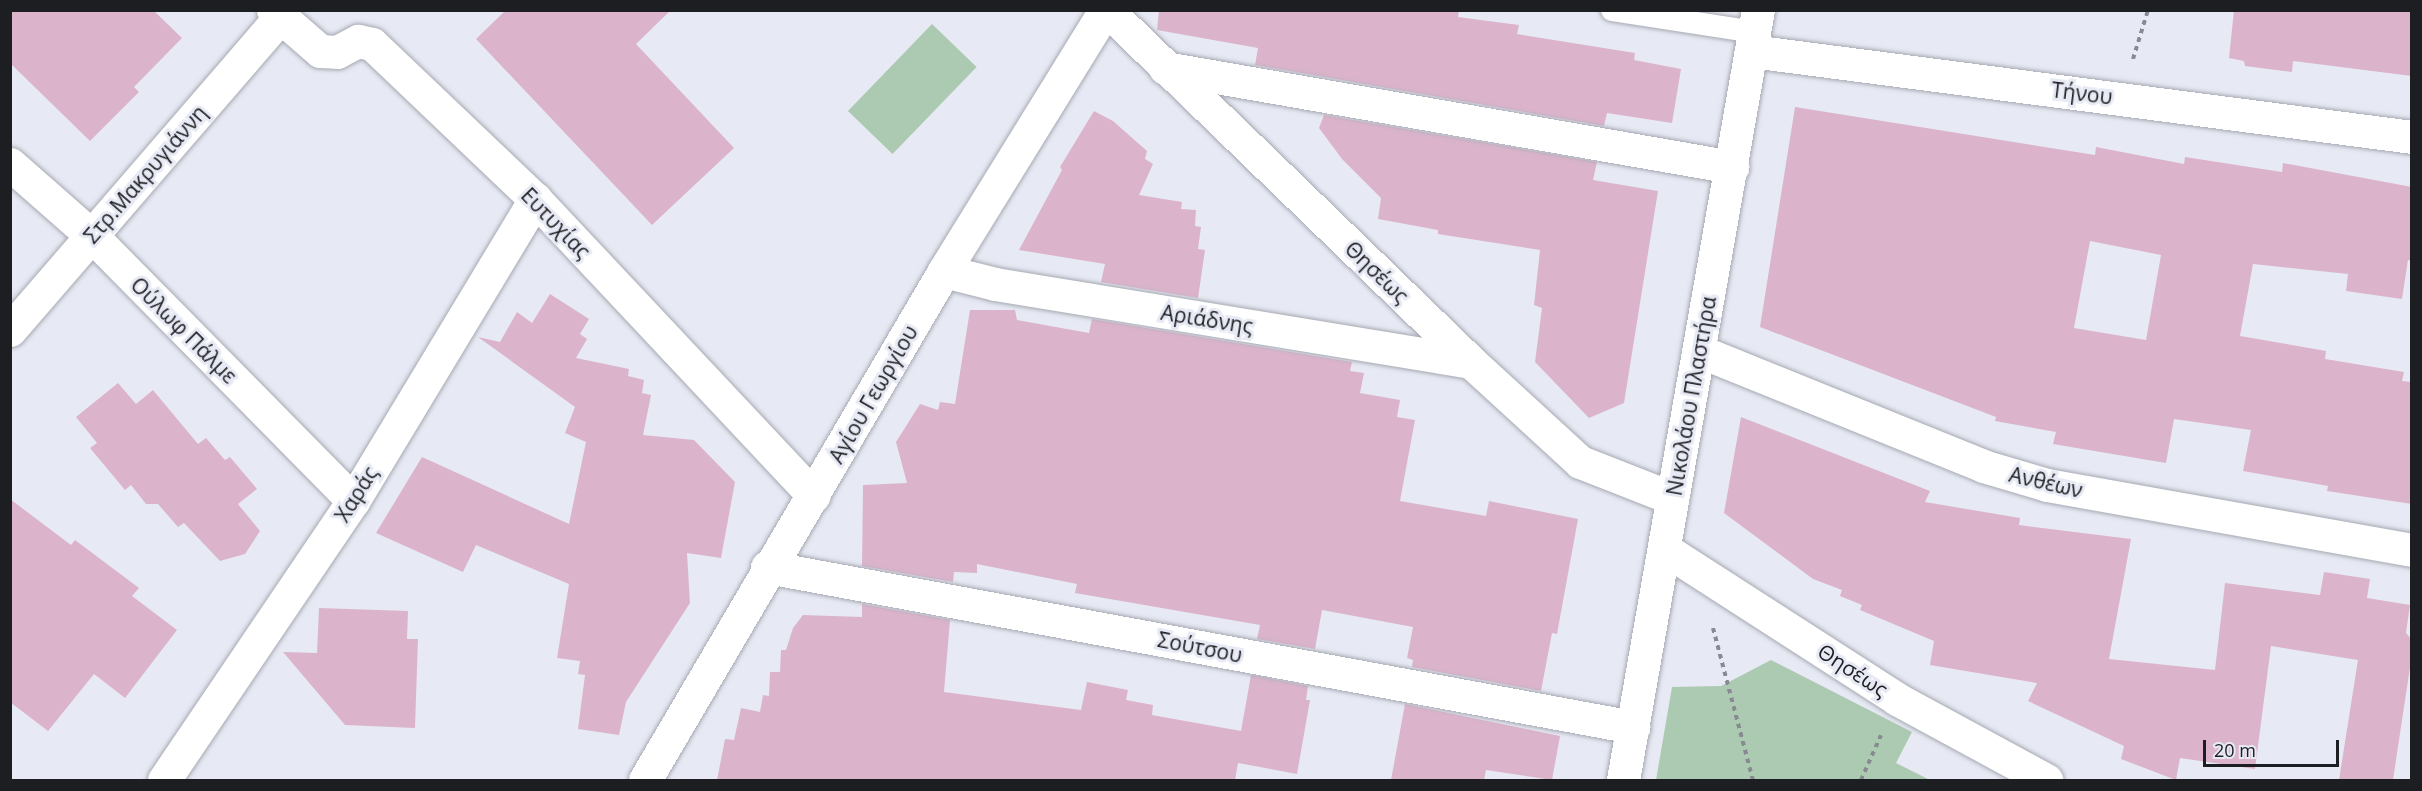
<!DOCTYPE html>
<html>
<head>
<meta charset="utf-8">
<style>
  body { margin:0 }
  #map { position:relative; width:2422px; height:791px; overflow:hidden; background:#e7eaf4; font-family:"Open Sans",sans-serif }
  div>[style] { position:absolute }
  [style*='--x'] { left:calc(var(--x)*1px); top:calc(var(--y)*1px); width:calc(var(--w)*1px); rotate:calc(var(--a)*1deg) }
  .green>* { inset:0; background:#accab1; transform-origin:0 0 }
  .building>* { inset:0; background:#dbb4cb }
  .path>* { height:4px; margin-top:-2px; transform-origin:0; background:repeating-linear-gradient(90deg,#888a91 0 4.5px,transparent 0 9px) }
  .roads { filter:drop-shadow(0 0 2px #a6a9b2) drop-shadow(0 0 2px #a6a9b2) }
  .service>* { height:22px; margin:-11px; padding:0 11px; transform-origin:11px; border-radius:11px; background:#fff }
  .minor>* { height:33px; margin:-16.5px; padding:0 16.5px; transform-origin:16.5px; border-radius:16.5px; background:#fff }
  span { translate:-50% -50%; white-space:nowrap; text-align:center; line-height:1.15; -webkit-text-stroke:6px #e7eaf4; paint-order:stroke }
  .street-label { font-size:21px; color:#1d1e21 }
  .frame { position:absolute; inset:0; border:12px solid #1d1e21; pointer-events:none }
  .scale { position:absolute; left:2203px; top:740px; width:136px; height:27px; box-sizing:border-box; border:3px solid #1d1e21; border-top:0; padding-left:8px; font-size:18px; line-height:21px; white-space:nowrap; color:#1d1e21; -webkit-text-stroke:4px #e7eaf4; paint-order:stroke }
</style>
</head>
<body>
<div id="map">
  <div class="green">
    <div style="left:932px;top:24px;width:62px;height:121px;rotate:44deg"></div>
    <div style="clip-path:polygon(1771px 660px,1912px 732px,1896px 763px,1930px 780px,1656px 780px,1672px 687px,1721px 686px)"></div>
  </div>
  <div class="building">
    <div style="clip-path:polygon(10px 10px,153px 10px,182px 38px,134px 87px,139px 92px,90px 141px,10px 63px)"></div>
    <div style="clip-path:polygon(506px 10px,671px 10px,636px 44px,734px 148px,652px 225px,476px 39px)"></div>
    <div style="clip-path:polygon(1159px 10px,1459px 10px,1458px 17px,1519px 25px,1517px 34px,1635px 53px,1634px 60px,1681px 69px,1672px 123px,1607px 113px,1604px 126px,1255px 65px,1258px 48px,1157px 30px)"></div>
    <div style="clip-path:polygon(2234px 10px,2412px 10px,2412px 76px,2293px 61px,2292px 72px,2245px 66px,2244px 61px,2229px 58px)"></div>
    <div style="clip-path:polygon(evenodd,1795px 107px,2095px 155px,2096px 147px,2184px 164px,2185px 157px,2282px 172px,2283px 163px,2412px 187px,2412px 261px,2408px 260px,2402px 299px,2346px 291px,2348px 274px,2253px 264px,2240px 336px,2326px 351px,2325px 359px,2404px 372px,2402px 381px,2412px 382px,2412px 504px,2327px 491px,2328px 486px,2243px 471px,2251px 430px,2174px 419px,2166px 463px,2053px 444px,2056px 432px,1995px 421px,1996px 417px,1760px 327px,1795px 107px,2090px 241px,2161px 255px,2146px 340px,2074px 328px,2090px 241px)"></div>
    <div style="clip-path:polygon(1094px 111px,1113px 121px,1147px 151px,1145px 159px,1153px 164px,1139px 195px,1182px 202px,1181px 209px,1196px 210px,1195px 226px,1201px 227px,1198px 249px,1205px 250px,1198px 298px,1101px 282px,1105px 264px,1019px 250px,1062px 170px,1060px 167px)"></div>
    <div style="clip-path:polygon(1324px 115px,1597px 162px,1593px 180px,1658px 191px,1624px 403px,1589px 418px,1535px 362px,1542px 308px,1534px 305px,1540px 250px,1438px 234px,1438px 230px,1378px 219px,1381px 198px,1342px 159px,1319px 128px)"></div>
    <div style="clip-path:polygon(550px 294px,589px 319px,580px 334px,587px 339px,576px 358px,629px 369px,628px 376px,644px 380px,642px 393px,651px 395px,643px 435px,694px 440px,735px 482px,721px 558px,687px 553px,690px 603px,626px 702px,619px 735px,578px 729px,585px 675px,578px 674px,580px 661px,557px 658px,569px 584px,476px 545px,463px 572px,376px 533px,422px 457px,569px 524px,586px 442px,565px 433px,575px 407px,478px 337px,500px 342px,517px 312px,532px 323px)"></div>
    <div style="clip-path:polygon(970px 310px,1015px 310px,1017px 320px,1089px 333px,1092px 319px,1352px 362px,1350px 371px,1364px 373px,1360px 393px,1400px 400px,1397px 417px,1415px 420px,1400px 501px,1486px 516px,1489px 501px,1578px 519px,1557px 634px,1552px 633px,1541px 691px,1412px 667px,1413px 660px,1407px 658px,1413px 627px,1322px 610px,1315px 649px,1257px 639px,1260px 625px,1075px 593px,1077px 584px,977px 564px,977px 573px,954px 572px,953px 582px,862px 566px,863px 485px,907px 483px,896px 442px,920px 404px,938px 410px,940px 402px,955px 404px)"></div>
    <div style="clip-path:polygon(118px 383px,136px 404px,153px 390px,198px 444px,206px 438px,225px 460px,230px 457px,257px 489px,238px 504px,260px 531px,245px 554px,220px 561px,184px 523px,178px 527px,158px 504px,146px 504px,131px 485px,125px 490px,90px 448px,97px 443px,76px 417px)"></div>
    <div style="clip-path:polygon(1741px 417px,1930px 491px,1925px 502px,2020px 518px,2019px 525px,2131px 539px,2109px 659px,2215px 670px,2225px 583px,2320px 595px,2324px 572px,2370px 579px,2367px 598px,2410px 605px,2406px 633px,2412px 640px,2412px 654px,2393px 780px,2339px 780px,2358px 660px,2271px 646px,2255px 769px,2180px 758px,2176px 780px,2121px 759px,2124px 746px,2028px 701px,2037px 683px,1930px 665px,1934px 641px,1860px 610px,1862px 605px,1840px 596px,1842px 590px,1813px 579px,1724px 513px)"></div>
    <div style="clip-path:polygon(10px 499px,71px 545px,75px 540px,139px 588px,132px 596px,177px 630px,125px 698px,94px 674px,48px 731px,10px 702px)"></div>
    <div style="clip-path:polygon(862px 604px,950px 620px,944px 692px,1081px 710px,1087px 682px,1128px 690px,1126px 700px,1153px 705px,1152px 715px,1241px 731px,1251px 675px,1308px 686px,1306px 700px,1310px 700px,1297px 774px,1238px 763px,1235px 780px,717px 780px,725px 739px,734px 740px,741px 708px,760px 712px,763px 695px,769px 696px,770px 672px,780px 672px,781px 650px,786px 650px,793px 628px,803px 615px,862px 617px)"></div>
    <div style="clip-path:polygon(319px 608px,408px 611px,407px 639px,418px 639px,415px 728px,345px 725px,283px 652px,317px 653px)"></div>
    <div style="clip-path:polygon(1405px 704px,1560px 736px,1552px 780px,1486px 770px,1484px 780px,1391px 780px)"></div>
  </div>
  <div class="path">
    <div style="--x:2133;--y:59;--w:51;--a:-73"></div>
    <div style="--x:1713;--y:628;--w:157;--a:75.3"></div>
    <div style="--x:1861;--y:780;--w:49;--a:-66"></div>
  </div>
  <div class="roads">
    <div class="service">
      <div style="--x:1612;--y:10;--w:144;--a:8.8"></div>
    </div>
    <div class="minor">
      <div style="--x:273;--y:10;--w:62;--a:41.1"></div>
      <div style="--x:320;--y:51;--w:17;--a:3"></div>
      <div style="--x:337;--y:52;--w:24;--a:-28"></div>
      <div style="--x:358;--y:41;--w:14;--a:12"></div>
      <div style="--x:372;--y:44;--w:225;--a:43.6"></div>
      <div style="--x:535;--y:199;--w:407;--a:46.8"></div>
      <div style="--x:1107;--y:10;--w:506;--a:44.04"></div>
      <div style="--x:1471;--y:362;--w:148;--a:42.5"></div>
      <div style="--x:1580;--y:462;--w:99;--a:21.4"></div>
      <div style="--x:1751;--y:51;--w:667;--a:7.41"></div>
      <div style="--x:1165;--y:68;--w:576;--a:9.9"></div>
      <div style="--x:10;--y:164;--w:109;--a:41.3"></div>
      <div style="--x:92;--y:236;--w:372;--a:45.4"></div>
      <div style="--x:944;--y:271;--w:53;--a:14.3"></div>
      <div style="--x:995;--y:284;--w:482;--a:9.3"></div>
      <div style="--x:10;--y:330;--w:413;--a:-49.2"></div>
      <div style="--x:1699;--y:351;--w:306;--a:22"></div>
      <div style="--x:1983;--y:466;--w:67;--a:16.5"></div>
      <div style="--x:2047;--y:485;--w:371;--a:10.1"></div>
      <div style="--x:1666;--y:550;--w:275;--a:32.8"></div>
      <div style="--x:1897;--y:699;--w:170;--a:28.5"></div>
      <div style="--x:767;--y:567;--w:881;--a:10.47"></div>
      <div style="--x:164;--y:780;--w:337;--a:-55.9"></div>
      <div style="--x:353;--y:501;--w:353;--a:-58.9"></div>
      <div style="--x:645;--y:780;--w:590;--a:-59.57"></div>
      <div style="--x:944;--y:271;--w:307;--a:-58.3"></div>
      <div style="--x:1623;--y:780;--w:782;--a:-80.06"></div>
    </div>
  </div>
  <div class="street-label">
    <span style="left:2082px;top:93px;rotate:7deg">Τήνου</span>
    <span style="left:145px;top:174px;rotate:-49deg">Στρ.Μακρυγιάννη</span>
    <span style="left:556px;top:223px;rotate:46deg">Ευτυχίας</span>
    <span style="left:1377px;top:272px;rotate:44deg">Θησέως</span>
    <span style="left:1207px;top:319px;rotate:9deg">Αριάδνης</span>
    <span style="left:184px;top:330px;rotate:45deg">Ούλωφ Πάλμε</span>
    <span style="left:873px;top:394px;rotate:-60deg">Αγίου Γεωργίου</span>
    <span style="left:1691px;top:396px;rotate:-80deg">Νικολάου Πλαστήρα</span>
    <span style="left:2046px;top:482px;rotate:13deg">Ανθέων</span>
    <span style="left:356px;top:494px;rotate:-58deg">Χαράς</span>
    <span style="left:1200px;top:647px;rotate:11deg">Σούτσου</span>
    <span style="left:1853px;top:670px;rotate:33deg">Θησέως</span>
  </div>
  <div class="frame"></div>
  <div class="scale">20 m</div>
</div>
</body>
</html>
